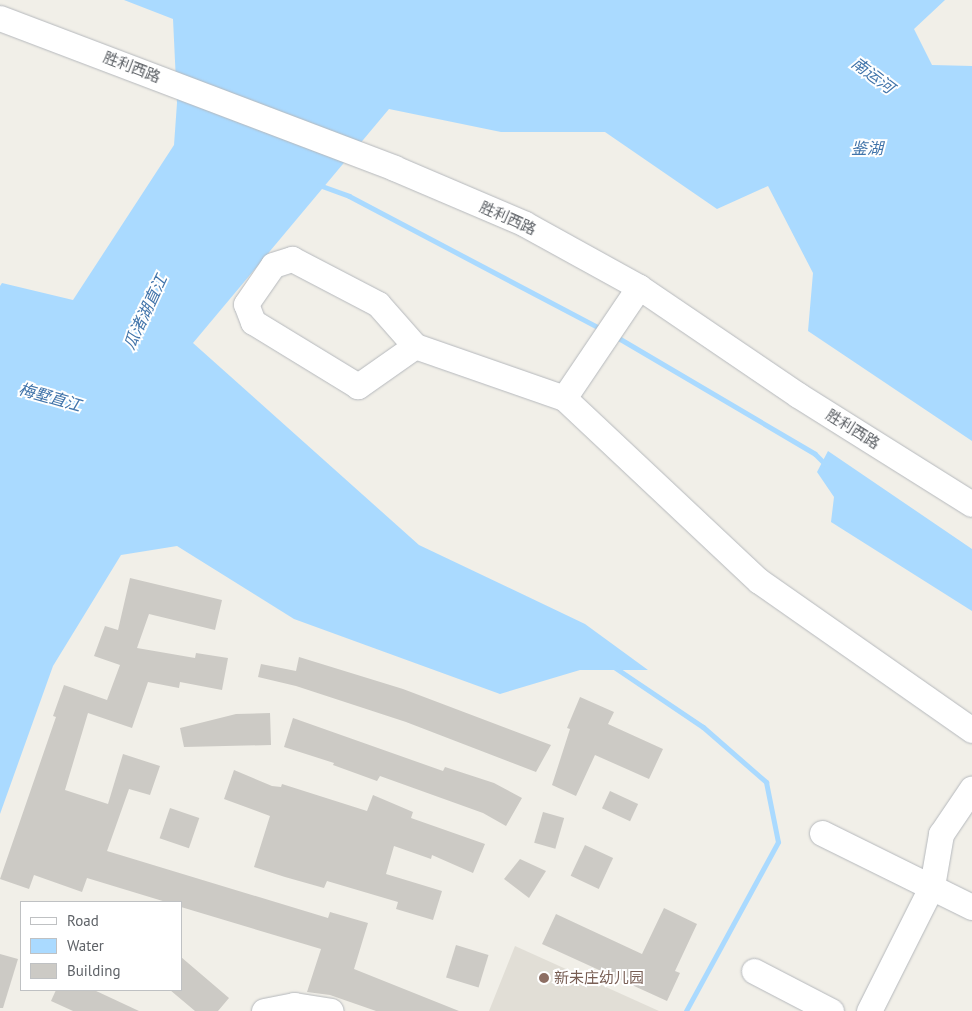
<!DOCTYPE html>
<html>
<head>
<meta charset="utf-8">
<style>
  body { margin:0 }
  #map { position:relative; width:972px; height:1011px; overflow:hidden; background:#f1efe8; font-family:"PT Sans","Noto Sans SC",sans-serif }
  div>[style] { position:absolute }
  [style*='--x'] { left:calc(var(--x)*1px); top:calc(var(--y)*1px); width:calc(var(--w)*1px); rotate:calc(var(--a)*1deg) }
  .education>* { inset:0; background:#e1ded6 }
  .water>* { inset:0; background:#aadaff }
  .stream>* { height:5px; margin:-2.5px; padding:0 2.5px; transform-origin:2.5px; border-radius:2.5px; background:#aadaff }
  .building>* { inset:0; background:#cccac5; transform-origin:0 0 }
  .roads { filter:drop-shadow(0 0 1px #b5b8bc) drop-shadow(0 0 1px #b5b8bc) }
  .minor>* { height:25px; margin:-12.5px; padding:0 12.5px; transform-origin:12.5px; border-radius:12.5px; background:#fff }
  .dots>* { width:14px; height:14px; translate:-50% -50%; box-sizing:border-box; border:2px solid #fff; border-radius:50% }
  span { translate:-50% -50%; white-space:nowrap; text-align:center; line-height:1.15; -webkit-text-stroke:4px #fff; paint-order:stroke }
  .street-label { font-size:15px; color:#5f6368 }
  .education-label { font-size:15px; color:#785e54 }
  .left { translate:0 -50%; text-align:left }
  .water-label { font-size:16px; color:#4174aa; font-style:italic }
  .legend { position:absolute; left:20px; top:901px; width:162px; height:90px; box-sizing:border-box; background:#fff; border:1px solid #bfc1c3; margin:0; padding:6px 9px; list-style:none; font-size:15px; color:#5f6368 }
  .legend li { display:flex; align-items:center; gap:10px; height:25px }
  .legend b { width:25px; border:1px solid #bfc1c3 }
</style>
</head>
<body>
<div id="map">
  <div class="education">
    <div style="clip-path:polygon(515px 946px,659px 1011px,489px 1011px)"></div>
  </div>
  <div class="water">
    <div style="clip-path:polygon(124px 0,945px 0,914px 29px,932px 65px,972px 66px,972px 441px,808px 331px,813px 273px,768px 186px,717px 209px,605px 132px,501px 132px,389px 109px,193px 343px,419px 545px,585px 624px,648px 670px,580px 670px,500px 694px,294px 619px,177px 546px,121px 555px,53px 666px,0 814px,0 286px,2px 283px,73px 300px,174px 145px,177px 103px,173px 19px)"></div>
    <div style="clip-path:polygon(828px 451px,972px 549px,972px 611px,831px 522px,834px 497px,817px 472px)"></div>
  </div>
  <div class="stream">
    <div style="--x:319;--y:185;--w:32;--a:20"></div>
    <div style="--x:349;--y:196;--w:287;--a:27.8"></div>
    <div style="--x:615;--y:336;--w:232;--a:30.5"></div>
    <div style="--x:815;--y:454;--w:17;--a:45"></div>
    <div style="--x:614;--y:667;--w:107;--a:34"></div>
    <div style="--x:703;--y:727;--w:84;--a:41.1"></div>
    <div style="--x:766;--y:782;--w:61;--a:78.7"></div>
    <div style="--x:778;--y:842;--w:192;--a:118.6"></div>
  </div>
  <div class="building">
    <div style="clip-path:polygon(130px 578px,222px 600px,215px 630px,149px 614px,137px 648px,195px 658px,196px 653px,228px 658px,222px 690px,180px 682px,179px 688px,148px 682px,132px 728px,88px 713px,65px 790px,108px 804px,123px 754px,160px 766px,150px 795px,129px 789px,107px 851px,328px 918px,330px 912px,368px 923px,354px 969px,459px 1011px,376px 1011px,330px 995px,307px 992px,321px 949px,181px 907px,181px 902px,166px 902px,87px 878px,82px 892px,34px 875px,29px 889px,0 879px,56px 717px,53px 716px,64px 685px,107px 700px,120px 665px,94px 656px,105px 626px,118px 630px)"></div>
    <div style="clip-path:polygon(299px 657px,403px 689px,551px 745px,536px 772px,406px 722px,296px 686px,258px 677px,261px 664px,296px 671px)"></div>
    <div style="clip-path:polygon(580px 697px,614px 712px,608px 724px,663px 749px,649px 779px,595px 755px,576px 796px,552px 785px,570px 729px,567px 728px)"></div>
    <div style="clip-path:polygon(270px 713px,271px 745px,184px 747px,180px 728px,236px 714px)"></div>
    <div style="clip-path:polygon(293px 718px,443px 771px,445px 767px,494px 783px,522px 798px,506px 826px,483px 813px,380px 776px,377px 781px,333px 765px,334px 763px,284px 747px)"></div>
    <div style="clip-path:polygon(234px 770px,272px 786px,281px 787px,282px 784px,367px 811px,373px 795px,413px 812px,411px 818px,485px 844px,473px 873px,432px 855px,431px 859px,394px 846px,386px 874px,442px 891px,433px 920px,396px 909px,398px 902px,327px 881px,324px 888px,285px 877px,254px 867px,270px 816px,224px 799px)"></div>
    <div style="left:610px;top:791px;width:31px;height:19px;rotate:25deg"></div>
    <div style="left:170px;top:808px;width:31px;height:32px;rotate:19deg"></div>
    <div style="left:543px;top:812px;width:22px;height:32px;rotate:16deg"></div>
    <div style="left:585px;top:845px;width:31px;height:34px;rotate:25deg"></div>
    <div style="clip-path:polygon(520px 859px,546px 871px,529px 898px,504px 879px)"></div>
    <div style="clip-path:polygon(664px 908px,697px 924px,675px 971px,680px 973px,667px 1001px,542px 944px,556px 914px,642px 954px)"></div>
    <div style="left:456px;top:945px;width:34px;height:34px;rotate:17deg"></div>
    <div style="clip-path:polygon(0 954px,18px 959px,3px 1008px,0 1008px)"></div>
    <div style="clip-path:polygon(181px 957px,229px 998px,218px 1011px,195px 1011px,170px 990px,181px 990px)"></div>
    <div style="clip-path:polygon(56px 990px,94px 990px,139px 1011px,73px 1011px,51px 1001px)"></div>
  </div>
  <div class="roads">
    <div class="minor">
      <div style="--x:0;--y:18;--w:422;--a:20.8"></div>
      <div style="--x:394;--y:168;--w:142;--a:23.1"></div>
      <div style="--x:525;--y:224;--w:130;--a:28.9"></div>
      <div style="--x:639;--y:287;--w:192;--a:34.2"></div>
      <div style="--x:798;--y:395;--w:205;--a:32.1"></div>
      <div style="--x:415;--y:346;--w:70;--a:144.9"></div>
      <div style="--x:358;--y:386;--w:123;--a:-148.6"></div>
      <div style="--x:253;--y:322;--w:19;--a:-111"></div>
      <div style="--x:246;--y:304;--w:47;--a:-55.3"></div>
      <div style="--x:273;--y:265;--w:20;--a:-18"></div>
      <div style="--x:292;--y:259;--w:97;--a:27.6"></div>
      <div style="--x:378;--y:304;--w:56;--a:48.6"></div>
      <div style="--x:415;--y:346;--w:158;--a:19.2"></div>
      <div style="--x:564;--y:398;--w:267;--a:43.2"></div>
      <div style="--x:759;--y:581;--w:260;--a:35"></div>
      <div style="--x:564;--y:398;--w:134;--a:-56"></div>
      <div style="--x:822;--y:833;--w:167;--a:26.3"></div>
      <div style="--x:754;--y:971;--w:87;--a:27.5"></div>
      <div style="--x:264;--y:1011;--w:31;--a:-11"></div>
      <div style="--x:294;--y:1005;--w:37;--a:9"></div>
      <div style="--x:869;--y:1011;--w:140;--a:-63.3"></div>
      <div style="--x:932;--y:886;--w:53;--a:-80.2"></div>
      <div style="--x:941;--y:834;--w:55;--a:-56"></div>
    </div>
  </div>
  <div class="dots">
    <div style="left:544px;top:978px;background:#8d6e63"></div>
  </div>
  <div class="street-label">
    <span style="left:132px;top:67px;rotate:21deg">胜利西路</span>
    <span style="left:508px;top:218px;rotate:24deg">胜利西路</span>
    <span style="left:853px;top:429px;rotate:32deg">胜利西路</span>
  </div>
  <div class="education-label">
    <span class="left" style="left:554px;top:978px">新未庄幼儿园</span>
  </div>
  <div class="water-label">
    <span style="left:873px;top:75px;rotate:37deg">南运河</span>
    <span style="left:867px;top:148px">鉴湖</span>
    <span style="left:145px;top:312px;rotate:-65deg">瓜渚湖直江</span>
    <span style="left:50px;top:397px;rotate:16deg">梅墅直江</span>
  </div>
  <ul class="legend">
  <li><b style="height:6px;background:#fff"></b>Road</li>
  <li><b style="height:14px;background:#aadaff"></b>Water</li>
  <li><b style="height:14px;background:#cccac5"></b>Building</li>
  </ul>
</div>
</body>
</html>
